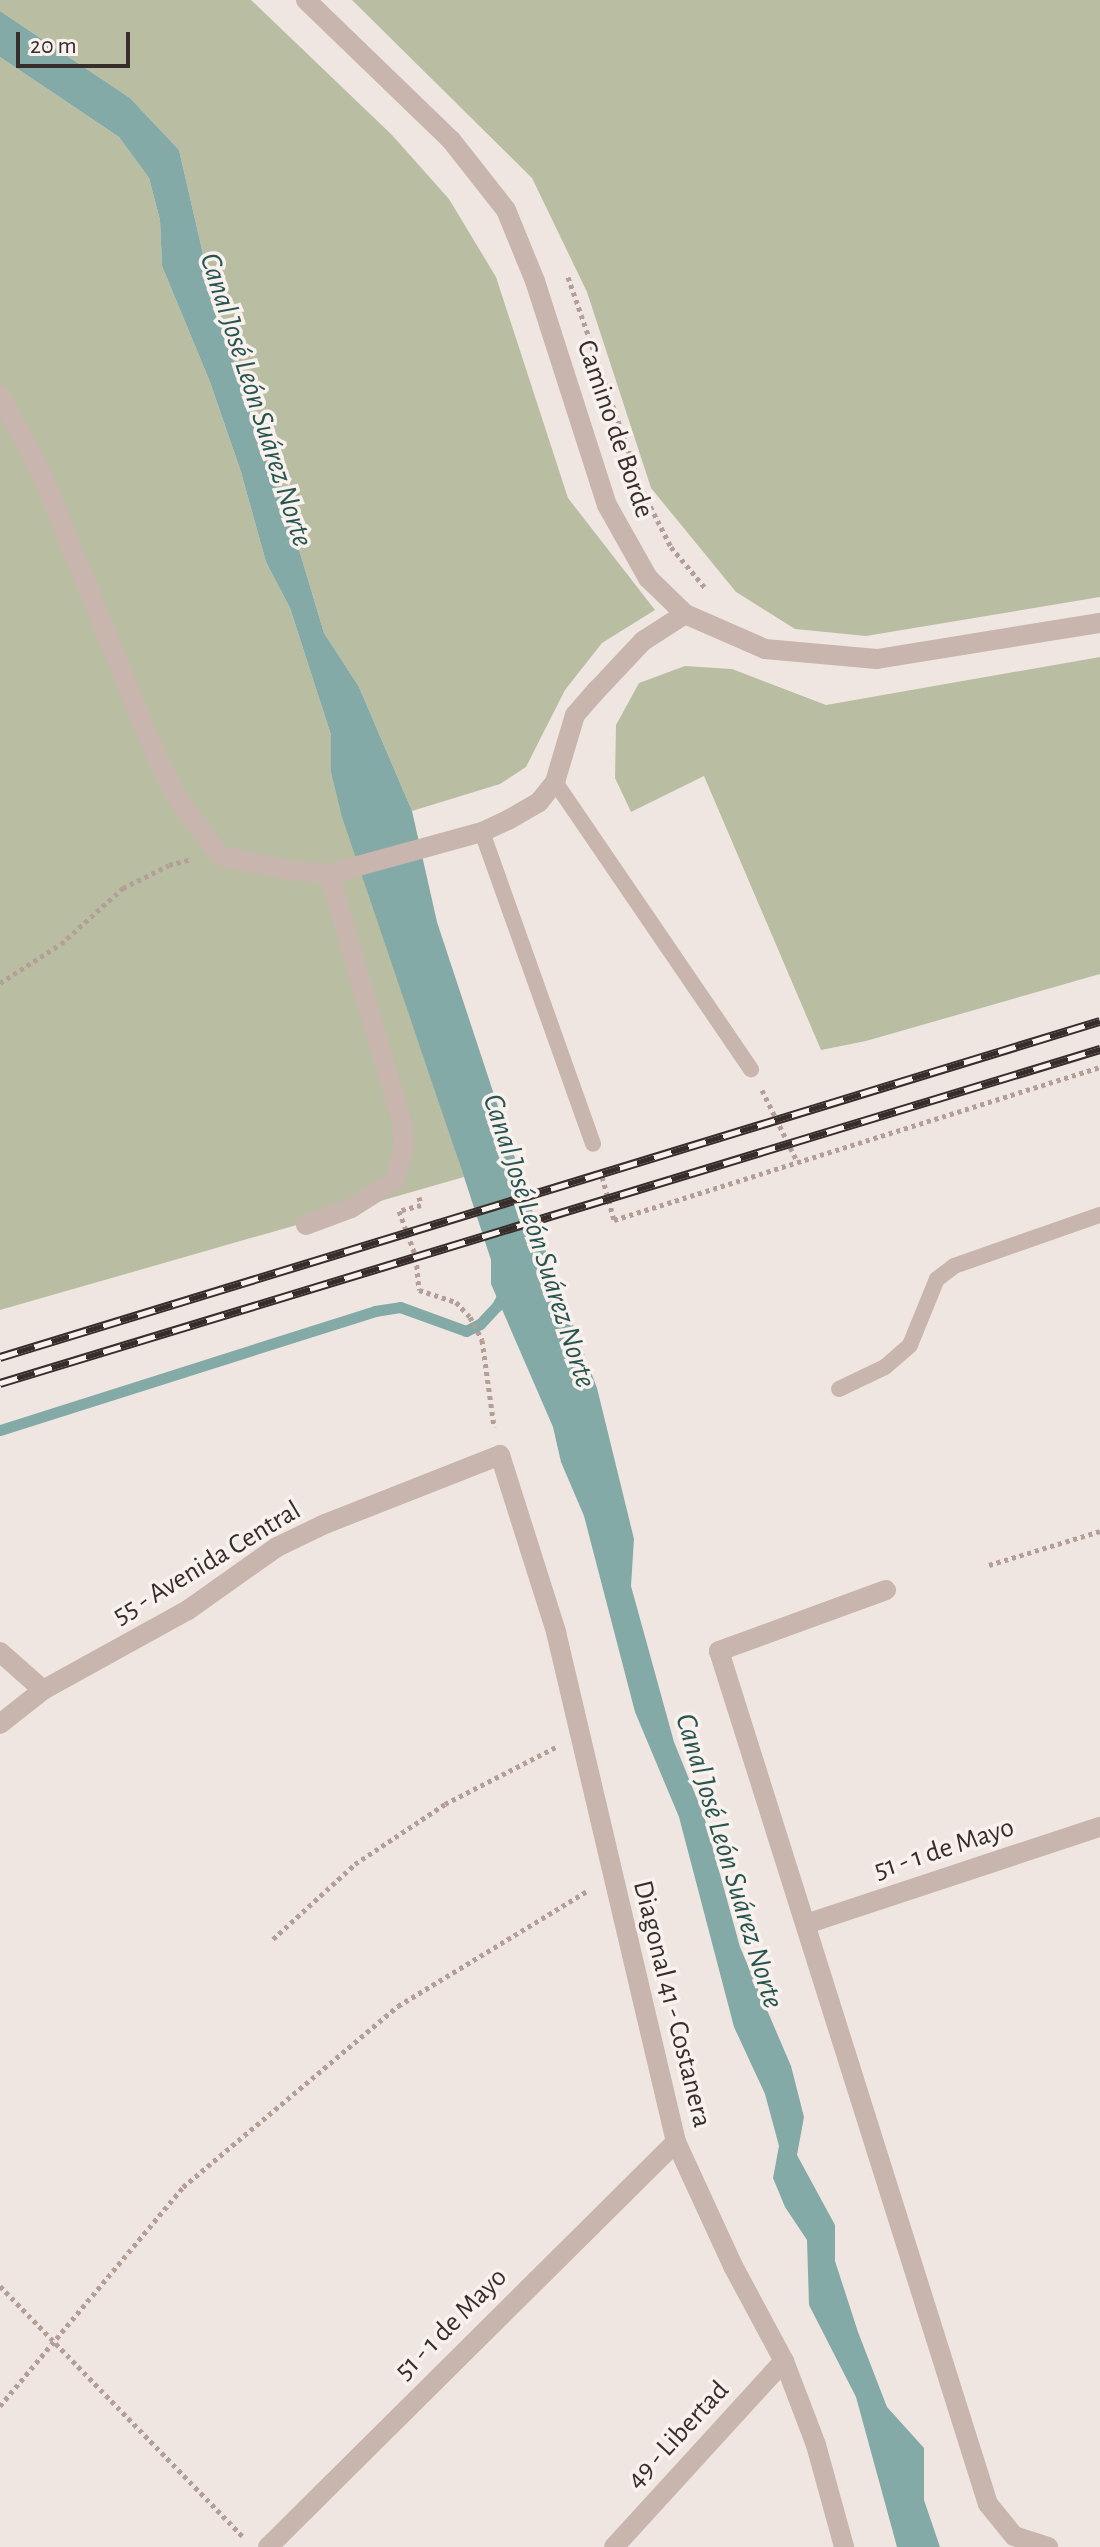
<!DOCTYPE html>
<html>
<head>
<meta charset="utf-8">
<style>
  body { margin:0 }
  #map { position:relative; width:1100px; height:2547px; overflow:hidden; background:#f0e6e1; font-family:"Alegreya Sans",sans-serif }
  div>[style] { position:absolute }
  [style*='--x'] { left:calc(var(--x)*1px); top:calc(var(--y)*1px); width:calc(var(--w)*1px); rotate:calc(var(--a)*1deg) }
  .green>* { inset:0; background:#b9bea2 }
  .water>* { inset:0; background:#83aaa6 }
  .stream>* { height:11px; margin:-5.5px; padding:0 5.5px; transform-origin:5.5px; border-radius:5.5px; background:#83aaa6 }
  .path>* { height:5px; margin-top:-2.5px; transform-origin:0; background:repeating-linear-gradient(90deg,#b39f98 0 4px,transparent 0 8px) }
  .lane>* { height:16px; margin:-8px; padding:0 8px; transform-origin:8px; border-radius:8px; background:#c7b5ae }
  .street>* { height:20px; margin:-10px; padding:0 10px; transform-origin:10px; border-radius:10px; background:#c7b5ae }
  .rail>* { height:9px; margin-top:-4.5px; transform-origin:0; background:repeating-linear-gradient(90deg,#f8f1ed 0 18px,#372d2b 0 36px); box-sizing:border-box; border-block:2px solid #372d2b }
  span { translate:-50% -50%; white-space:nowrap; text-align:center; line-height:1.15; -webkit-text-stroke:7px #f8f1ed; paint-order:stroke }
  .street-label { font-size:28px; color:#372d2b }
  .water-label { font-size:30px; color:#26544f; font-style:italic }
  .scale { position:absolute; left:16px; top:32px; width:114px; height:36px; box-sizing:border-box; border:4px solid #372d2b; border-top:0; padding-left:10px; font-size:24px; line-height:28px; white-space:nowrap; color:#372d2b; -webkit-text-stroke:6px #f8f1ed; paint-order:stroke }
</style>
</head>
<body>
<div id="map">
  <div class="green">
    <div style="clip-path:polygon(0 0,251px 0,392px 135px,449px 199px,496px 277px,568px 498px,655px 610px,602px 643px,565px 690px,526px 767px,500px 784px,412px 811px,359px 687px,324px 633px,274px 466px,242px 388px,209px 280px,179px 150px,130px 98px,0 11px)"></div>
    <div style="clip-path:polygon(352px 0,1100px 0,1100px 597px,866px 636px,795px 629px,736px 592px,651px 488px,587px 292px,532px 178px)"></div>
    <div style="clip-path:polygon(0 57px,119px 137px,149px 178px,160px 220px,162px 266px,210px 382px,241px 472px,266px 562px,290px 608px,331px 735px,331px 772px,464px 1177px,0 1310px)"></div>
    <div style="clip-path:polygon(1100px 657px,1100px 974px,866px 1041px,821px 1050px,704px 776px,631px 812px,615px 778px,616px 725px,639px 683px,685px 666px,732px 669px,826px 705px)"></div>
  </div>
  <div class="water">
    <div style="clip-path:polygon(0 11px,130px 98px,179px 150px,209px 280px,242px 388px,274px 466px,324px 633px,359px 687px,412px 811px,437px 922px,550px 1264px,597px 1388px,634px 1539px,631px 1586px,674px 1742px,704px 1816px,740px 1947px,791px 2066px,804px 2117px,797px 2155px,835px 2225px,835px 2261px,858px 2332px,887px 2407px,924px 2448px,924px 2500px,940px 2547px,897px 2547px,856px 2397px,809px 2305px,807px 2240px,785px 2207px,773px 2178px,779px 2146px,765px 2094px,734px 2027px,679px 1817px,635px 1712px,584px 1516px,561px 1462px,553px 1427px,491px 1284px,491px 1260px,464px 1177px,342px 817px,331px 772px,331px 735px,290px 608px,266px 562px,241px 472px,210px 382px,162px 266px,160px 220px,149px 178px,119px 137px,0 57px)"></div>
  </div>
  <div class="stream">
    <div style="--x:0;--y:1430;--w:393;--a:-17.6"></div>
    <div style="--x:375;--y:1311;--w:25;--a:-9"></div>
    <div style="--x:400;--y:1307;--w:70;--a:20"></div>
    <div style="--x:466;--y:1331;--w:16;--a:-27"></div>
    <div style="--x:480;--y:1324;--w:25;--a:-47"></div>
    <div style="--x:497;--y:1306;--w:18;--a:-63"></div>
  </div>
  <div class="path">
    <div style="--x:568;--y:277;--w:228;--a:70.8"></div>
    <div style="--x:643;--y:492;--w:62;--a:63"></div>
    <div style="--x:671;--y:547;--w:56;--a:50.1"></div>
    <div style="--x:0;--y:983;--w:72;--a:-32.6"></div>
    <div style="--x:61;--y:944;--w:84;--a:-42.1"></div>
    <div style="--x:123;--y:888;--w:51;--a:-26.6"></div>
    <div style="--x:169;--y:865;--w:20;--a:-15"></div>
    <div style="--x:762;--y:1090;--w:79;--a:63.8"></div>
    <div style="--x:600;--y:1169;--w:53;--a:74.6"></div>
    <div style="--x:614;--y:1220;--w:510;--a:-17.47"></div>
    <div style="--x:419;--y:1197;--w:8;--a:76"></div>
    <div style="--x:421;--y:1205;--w:23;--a:165"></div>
    <div style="--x:399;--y:1211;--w:49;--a:69.7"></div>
    <div style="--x:416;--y:1257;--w:33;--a:85"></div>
    <div style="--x:419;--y:1290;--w:39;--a:18"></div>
    <div style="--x:456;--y:1302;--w:21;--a:47"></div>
    <div style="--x:470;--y:1317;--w:26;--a:62"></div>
    <div style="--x:482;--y:1340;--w:88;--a:82.1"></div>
    <div style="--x:989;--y:1565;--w:116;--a:-17"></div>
    <div style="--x:273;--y:1939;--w:111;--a:-42.4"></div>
    <div style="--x:355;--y:1864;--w:108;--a:-33.7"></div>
    <div style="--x:445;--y:1804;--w:125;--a:-27.2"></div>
    <div style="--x:0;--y:2286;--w:351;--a:45.9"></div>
    <div style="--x:0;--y:2406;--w:285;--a:-50.1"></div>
    <div style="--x:183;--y:2187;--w:281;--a:-40.1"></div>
    <div style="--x:398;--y:2006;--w:221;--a:-31.3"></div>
  </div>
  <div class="lane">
    <div style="--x:555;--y:782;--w:348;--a:55.7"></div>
    <div style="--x:482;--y:832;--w:331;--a:70.4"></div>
    <div style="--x:839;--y:1389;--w:51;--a:-25.6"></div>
    <div style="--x:885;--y:1367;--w:33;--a:-41"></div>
    <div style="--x:910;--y:1345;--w:71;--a:-67.8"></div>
    <div style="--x:937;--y:1279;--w:21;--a:-37"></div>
    <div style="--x:954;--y:1266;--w:155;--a:-19.3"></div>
  </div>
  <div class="street">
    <div style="--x:306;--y:0;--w:202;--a:44"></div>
    <div style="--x:451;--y:140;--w:89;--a:51.8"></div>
    <div style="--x:506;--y:210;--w:77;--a:67.8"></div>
    <div style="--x:535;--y:281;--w:235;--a:72.2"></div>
    <div style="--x:607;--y:505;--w:84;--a:60.7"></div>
    <div style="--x:648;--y:578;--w:52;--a:44.2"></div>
    <div style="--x:685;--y:614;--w:87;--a:23.6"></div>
    <div style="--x:765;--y:649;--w:112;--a:5.1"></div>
    <div style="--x:877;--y:659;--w:226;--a:-9.2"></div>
    <div style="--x:0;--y:396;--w:84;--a:61.6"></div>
    <div style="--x:40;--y:470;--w:311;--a:67.9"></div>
    <div style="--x:157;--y:758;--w:46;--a:62.9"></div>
    <div style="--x:178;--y:799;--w:71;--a:53"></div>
    <div style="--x:221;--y:856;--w:70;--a:11.5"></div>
    <div style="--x:290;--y:870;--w:39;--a:6"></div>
    <div style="--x:329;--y:874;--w:159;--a:-15.4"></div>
    <div style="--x:482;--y:832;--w:29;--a:-25"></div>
    <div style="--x:508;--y:820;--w:36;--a:-30"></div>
    <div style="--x:539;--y:802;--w:26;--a:-51"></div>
    <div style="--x:555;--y:782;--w:70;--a:-73.4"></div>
    <div style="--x:575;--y:715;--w:33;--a:-49"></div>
    <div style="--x:597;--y:690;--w:67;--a:-46.8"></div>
    <div style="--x:643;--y:641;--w:50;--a:-32.7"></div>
    <div style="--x:306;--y:1225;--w:48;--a:-20.7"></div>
    <div style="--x:351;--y:1208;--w:51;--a:-32.1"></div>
    <div style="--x:394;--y:1181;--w:34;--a:-73"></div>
    <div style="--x:404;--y:1148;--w:26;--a:-94"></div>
    <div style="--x:402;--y:1122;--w:259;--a:-106.4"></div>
    <div style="--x:886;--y:1590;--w:178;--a:159.9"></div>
    <div style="--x:719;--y:1651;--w:894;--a:72.5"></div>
    <div style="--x:988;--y:2504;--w:41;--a:50.9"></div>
    <div style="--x:1014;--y:2536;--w:36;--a:18"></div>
    <div style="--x:0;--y:1652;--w:57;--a:41.5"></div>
    <div style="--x:0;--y:1724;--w:55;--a:-38.3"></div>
    <div style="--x:43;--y:1690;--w:166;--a:-28.9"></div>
    <div style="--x:188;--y:1610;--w:109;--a:-35.3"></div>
    <div style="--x:277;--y:1547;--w:53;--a:-25.6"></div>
    <div style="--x:325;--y:1524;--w:188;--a:-21.5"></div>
    <div style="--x:500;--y:1455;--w:186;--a:72.4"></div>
    <div style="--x:556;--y:1632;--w:524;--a:76.76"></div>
    <div style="--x:676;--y:2142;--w:136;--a:65.3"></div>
    <div style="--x:733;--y:2266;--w:108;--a:61.8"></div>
    <div style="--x:784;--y:2361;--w:90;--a:69.1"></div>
    <div style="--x:816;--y:2445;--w:106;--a:74.6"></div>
    <div style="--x:806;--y:1924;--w:310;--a:-18.3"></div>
    <div style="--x:268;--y:2547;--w:575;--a:-44.79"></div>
    <div style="--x:614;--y:2547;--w:252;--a:-47.6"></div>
  </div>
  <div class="rail">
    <div style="--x:0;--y:1357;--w:1150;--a:-16.99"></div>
    <div style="--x:0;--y:1383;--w:1150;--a:-16.89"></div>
  </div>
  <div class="street-label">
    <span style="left:615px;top:429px;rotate:71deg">Camino de Borde</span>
    <span style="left:207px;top:1563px;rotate:-31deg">55 - Avenida Central</span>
    <span style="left:944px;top:1849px;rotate:-18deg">51 - 1 de Mayo</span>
    <span style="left:672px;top:2004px;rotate:76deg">Diagonal 41 - Costanera</span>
    <span style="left:451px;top:2324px;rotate:-45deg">51 - 1 de Mayo</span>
    <span style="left:678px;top:2435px;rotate:-47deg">49 - Libertad</span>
  </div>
  <div class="water-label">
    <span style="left:256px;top:400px;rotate:72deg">Canal José León Suárez Norte</span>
    <span style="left:539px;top:1241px;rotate:72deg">Canal José León Suárez Norte</span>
    <span style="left:729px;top:1861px;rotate:73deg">Canal José León Suárez Norte</span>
  </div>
  <div class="scale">20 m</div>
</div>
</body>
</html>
